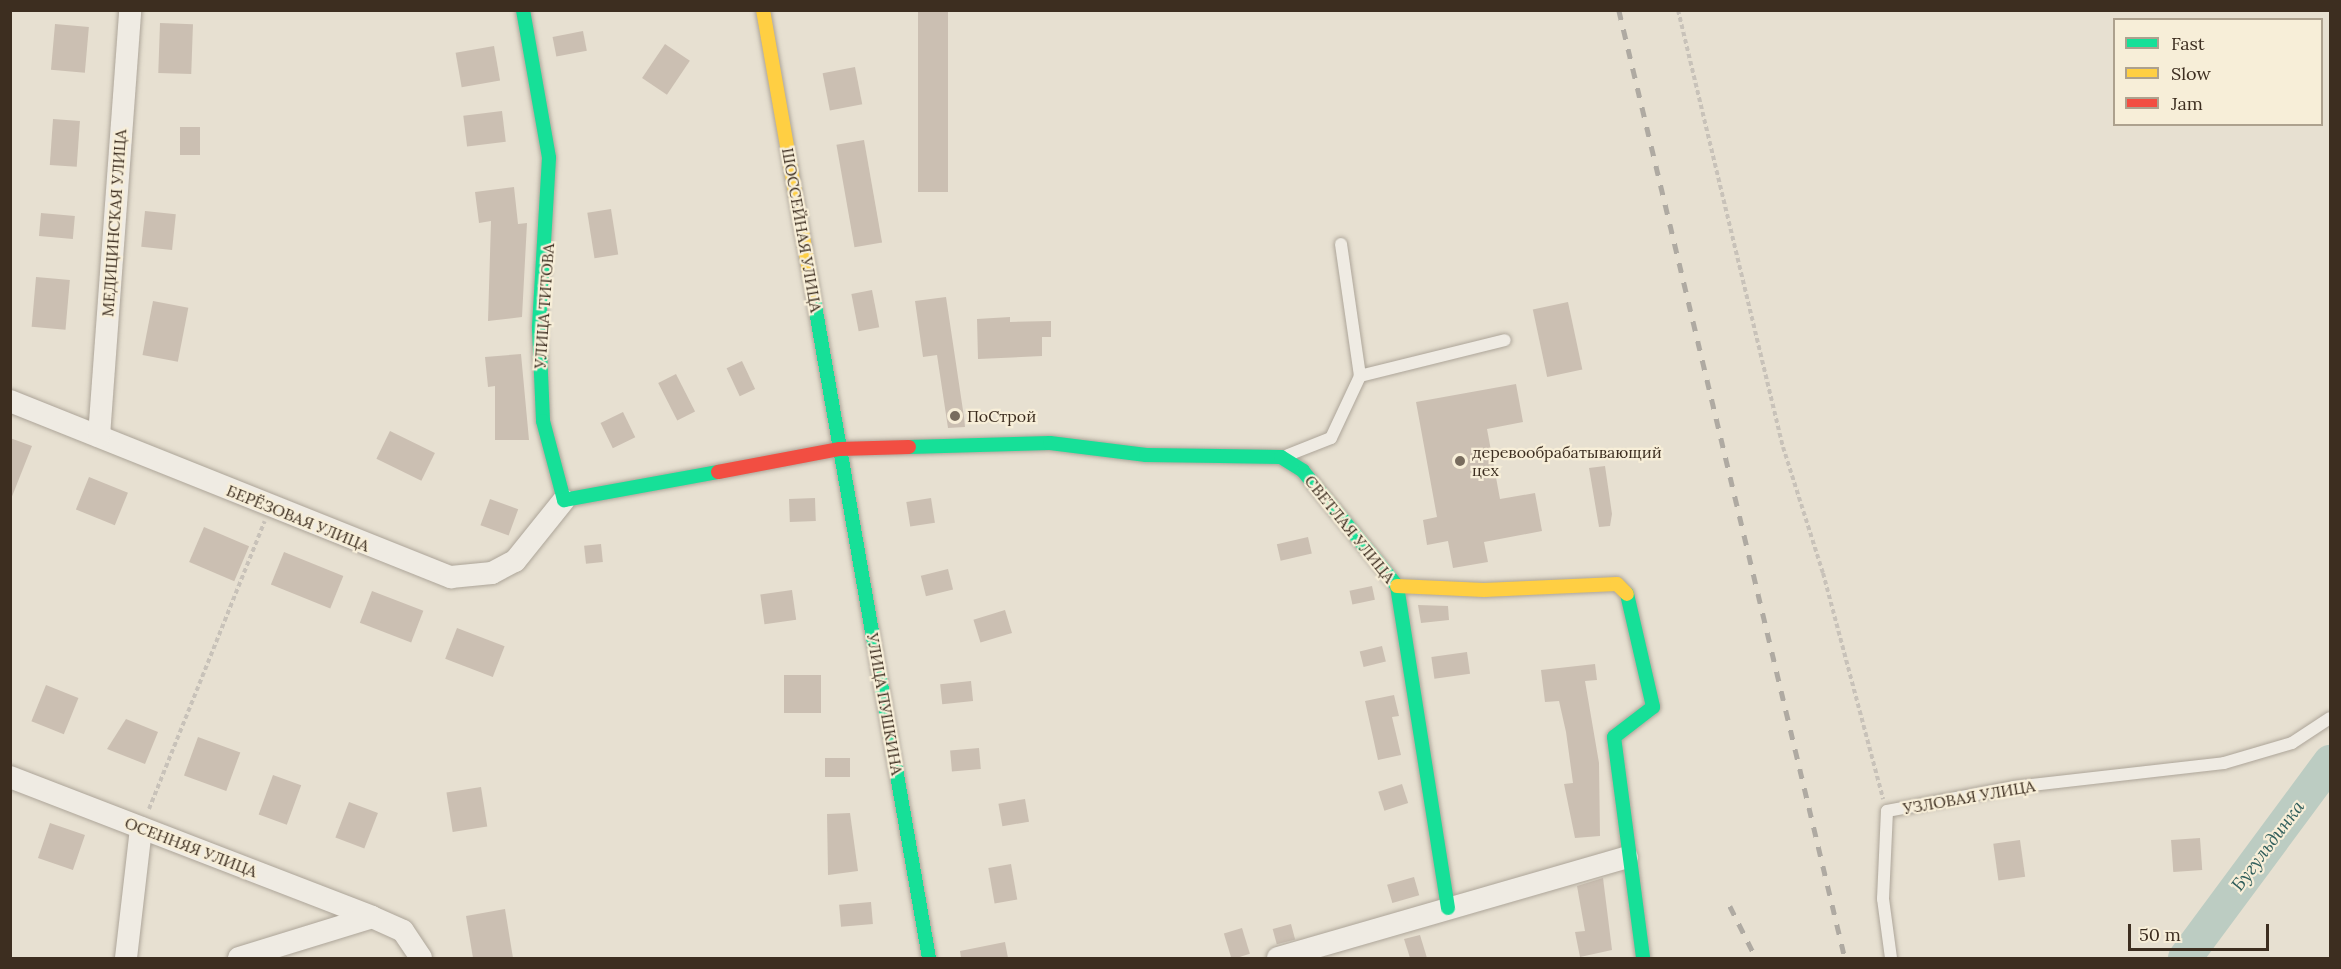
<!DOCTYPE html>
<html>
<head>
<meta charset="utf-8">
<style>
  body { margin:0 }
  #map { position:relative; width:2341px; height:969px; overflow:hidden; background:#e7e0d1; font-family:Lora,serif }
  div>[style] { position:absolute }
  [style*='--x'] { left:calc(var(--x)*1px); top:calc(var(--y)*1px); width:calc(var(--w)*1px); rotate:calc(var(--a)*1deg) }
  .river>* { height:34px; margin:-17px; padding:0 17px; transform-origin:17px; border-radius:17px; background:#bcccc2 }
  .building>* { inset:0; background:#cbbfb2; transform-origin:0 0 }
  .path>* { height:4px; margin-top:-2px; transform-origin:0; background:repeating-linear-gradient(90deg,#c8c2b9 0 4.5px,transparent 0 7.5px) }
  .roads { filter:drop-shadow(0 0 2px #ada599) drop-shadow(0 0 2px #ada599) }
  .lane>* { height:12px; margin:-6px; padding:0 6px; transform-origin:6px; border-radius:6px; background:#efebe3 }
  .street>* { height:22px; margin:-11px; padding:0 11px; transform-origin:11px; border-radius:11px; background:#efebe3 }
  .fast>* { height:14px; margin:-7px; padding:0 7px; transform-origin:7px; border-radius:7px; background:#16e098 }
  .slow>* { height:14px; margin:-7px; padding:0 7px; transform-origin:7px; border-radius:7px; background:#ffcf43 }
  .jam>* { height:14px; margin:-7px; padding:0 7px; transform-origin:7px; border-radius:7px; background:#f24e42 }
  .rail>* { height:4.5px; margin-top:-2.25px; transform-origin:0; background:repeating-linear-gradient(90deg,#afaaa2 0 10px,transparent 0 20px) }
  .dots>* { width:16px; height:16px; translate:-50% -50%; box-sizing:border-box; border:3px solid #f7eed8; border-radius:50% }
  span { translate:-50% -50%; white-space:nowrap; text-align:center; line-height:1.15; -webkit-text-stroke:4.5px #f7eed8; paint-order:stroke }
  .street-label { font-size:16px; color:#3d2e20 }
  .poi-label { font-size:16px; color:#3d2e20 }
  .left { translate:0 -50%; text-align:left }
  .water-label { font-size:18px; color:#2f5d5a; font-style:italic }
  .frame { position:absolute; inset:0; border:12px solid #3d2e20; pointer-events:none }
  .legend { position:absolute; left:2113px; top:18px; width:210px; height:108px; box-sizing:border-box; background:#f7eed8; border:2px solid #ada18e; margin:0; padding:8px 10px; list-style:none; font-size:18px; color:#3d2e20 }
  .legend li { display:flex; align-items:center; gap:12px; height:30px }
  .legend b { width:30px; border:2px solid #ada18e }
  .scale { position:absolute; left:2128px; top:924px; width:141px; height:27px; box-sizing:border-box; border:3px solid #3d2e20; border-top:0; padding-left:8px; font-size:18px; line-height:21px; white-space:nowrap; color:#3d2e20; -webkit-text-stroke:4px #f7eed8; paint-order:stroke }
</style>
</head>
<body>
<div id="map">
  <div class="river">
    <div style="--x:2185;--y:958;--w:244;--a:-53.5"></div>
  </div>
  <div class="building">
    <div style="left:918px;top:10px;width:30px;height:182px"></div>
    <div style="left:160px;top:23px;width:33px;height:50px;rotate:2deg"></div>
    <div style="left:55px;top:24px;width:34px;height:46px;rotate:5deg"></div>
    <div style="left:583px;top:31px;width:20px;height:31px;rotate:79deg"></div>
    <div style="left:665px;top:44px;width:30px;height:41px;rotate:34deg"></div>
    <div style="left:494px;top:46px;width:35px;height:39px;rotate:80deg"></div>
    <div style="left:855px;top:67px;width:38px;height:33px;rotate:79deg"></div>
    <div style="left:502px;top:111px;width:31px;height:39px;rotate:83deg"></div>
    <div style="left:53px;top:119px;width:27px;height:46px;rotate:4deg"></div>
    <div style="left:180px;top:127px;width:20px;height:28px"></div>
    <div style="left:864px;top:140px;width:104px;height:28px;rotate:80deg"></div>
    <div style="clip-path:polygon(514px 187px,518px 224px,527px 223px,522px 317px,488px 321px,491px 221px,479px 223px,475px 192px)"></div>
    <div style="left:611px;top:209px;width:46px;height:24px;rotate:81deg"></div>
    <div style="left:145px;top:211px;width:31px;height:36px;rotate:6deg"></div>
    <div style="left:41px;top:213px;width:34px;height:23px;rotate:5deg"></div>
    <div style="left:36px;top:277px;width:34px;height:50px;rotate:5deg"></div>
    <div style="left:872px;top:290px;width:38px;height:21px;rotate:79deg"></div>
    <div style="clip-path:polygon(946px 297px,964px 417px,965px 427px,948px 428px,937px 355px,923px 357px,915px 301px)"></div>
    <div style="left:153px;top:301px;width:36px;height:55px;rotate:11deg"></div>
    <div style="left:1568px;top:302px;width:69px;height:36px;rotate:78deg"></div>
    <div style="clip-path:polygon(1010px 317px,1010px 322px,1051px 321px,1051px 337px,1042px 337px,1042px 356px,978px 359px,977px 319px)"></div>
    <div style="clip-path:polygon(521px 354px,529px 440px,495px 440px,495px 386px,488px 387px,485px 357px)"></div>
    <div style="left:742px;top:361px;width:31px;height:17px;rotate:65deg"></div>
    <div style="left:676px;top:374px;width:42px;height:20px;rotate:63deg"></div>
    <div style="clip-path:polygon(1516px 384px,1523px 422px,1487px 429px,1500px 499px,1535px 493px,1542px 531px,1484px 542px,1488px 562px,1453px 568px,1448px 541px,1427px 545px,1423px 520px,1437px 517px,1416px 402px)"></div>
    <div style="left:623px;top:412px;width:28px;height:25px;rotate:64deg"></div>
    <div style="left:390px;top:431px;width:50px;height:31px;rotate:26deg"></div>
    <div style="clip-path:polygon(10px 438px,32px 446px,11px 499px,10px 498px)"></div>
    <div style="clip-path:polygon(1605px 466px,1612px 514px,1610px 526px,1599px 527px,1589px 468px)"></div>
    <div style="left:89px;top:477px;width:42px;height:35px;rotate:22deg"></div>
    <div style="left:815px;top:498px;width:23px;height:26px;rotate:88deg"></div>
    <div style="left:931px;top:498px;width:25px;height:25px;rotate:81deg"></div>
    <div style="left:490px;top:499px;width:30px;height:28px;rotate:20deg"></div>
    <div style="left:204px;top:527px;width:49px;height:38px;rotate:23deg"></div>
    <div style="left:1308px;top:537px;width:17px;height:32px;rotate:77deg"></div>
    <div style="left:601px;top:544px;width:18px;height:17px;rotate:84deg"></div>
    <div style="left:284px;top:552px;width:64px;height:35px;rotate:22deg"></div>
    <div style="left:948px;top:569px;width:21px;height:28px;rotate:76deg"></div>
    <div style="left:1372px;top:586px;width:14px;height:23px;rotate:78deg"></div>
    <div style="left:792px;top:590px;width:30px;height:32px;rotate:82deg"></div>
    <div style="left:372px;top:591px;width:55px;height:34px;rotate:21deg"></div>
    <div style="clip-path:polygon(1418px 605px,1448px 606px,1449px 620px,1421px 623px)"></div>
    <div style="left:1005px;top:610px;width:24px;height:33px;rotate:73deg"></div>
    <div style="left:457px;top:628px;width:51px;height:33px;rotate:21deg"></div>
    <div style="left:1382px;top:646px;width:16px;height:23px;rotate:76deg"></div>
    <div style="left:1467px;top:652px;width:22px;height:36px;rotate:82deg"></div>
    <div style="clip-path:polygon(1595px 664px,1597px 680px,1585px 681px,1599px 763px,1600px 836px,1575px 838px,1564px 784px,1573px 783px,1566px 732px,1559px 701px,1545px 702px,1541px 670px)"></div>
    <div style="left:784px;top:675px;width:37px;height:38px"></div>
    <div style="left:971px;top:681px;width:20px;height:31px;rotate:84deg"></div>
    <div style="left:46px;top:685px;width:35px;height:39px;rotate:22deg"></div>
    <div style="clip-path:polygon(1394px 695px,1399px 716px,1392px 717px,1401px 755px,1378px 760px,1365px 701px)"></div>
    <div style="clip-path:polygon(126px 719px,158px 732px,145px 764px,107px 749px)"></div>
    <div style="left:198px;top:737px;width:45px;height:41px;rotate:20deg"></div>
    <div style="left:979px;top:748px;width:21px;height:29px;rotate:85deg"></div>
    <div style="left:825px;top:758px;width:25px;height:19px"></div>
    <div style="left:273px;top:775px;width:30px;height:42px;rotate:20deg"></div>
    <div style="left:1402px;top:784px;width:20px;height:25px;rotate:72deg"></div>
    <div style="left:481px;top:787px;width:40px;height:35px;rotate:81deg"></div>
    <div style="left:1025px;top:799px;width:23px;height:27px;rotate:80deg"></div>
    <div style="left:349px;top:802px;width:31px;height:38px;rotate:21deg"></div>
    <div style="clip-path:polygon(850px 813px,858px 871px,828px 875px,827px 814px)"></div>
    <div style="left:50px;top:823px;width:37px;height:37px;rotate:19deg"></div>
    <div style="left:2200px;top:838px;width:32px;height:29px;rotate:86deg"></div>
    <div style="left:2020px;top:840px;width:37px;height:27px;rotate:82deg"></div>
    <div style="left:1011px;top:864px;width:36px;height:23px;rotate:80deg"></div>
    <div style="left:1414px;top:877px;width:19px;height:28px;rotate:74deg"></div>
    <div style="clip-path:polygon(1603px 878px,1612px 950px,1580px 957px,1575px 932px,1585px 931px,1577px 886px)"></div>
    <div style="left:871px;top:902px;width:22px;height:32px;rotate:85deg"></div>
    <div style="clip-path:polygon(505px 909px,513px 958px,473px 958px,466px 916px)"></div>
    <div style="left:1291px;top:924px;width:16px;height:19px;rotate:75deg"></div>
    <div style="left:1242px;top:928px;width:27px;height:19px;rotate:73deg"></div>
    <div style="clip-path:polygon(1420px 935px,1427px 958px,1410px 958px,1404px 939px)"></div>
    <div style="clip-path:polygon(1005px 942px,1008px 958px,961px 958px,960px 951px)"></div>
  </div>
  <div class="path">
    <div style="--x:1678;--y:10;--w:449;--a:76.5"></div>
    <div style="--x:1783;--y:447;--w:132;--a:72.4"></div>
    <div style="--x:1823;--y:573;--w:234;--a:75.1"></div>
    <div style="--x:149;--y:809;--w:310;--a:-68.1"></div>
  </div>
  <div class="roads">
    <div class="lane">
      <div style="--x:1341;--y:244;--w:133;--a:81.8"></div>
      <div style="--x:1288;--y:455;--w:46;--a:-21.6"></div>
      <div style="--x:1331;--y:438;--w:68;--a:-64.9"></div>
      <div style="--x:1360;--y:376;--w:149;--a:-13.9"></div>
      <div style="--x:1891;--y:958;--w:60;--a:-97.7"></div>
      <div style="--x:1883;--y:899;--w:88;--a:-87.4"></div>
      <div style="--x:1887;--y:811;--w:129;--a:-10.7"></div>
      <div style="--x:2014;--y:787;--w:211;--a:-6.5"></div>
      <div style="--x:2224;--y:763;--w:71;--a:-16.4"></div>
      <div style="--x:2292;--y:743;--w:45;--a:-33.3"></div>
    </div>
    <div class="street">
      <div style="--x:10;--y:401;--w:475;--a:21.8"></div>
      <div style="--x:451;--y:577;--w:41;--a:-5.6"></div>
      <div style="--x:492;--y:573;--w:26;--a:-28"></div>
      <div style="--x:515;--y:561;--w:78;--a:-51.2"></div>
      <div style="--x:99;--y:436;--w:427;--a:-85.8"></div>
      <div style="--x:10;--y:777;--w:388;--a:21.1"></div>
      <div style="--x:372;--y:917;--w:34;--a:24"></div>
      <div style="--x:403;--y:931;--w:32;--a:56"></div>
      <div style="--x:126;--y:958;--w:131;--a:-83.4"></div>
      <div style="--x:239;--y:958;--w:139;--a:-17.1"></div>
      <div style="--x:1278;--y:958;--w:363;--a:-16.1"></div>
    </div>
    <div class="fast">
      <div style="--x:523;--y:10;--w:150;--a:80"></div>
      <div style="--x:549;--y:158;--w:170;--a:93.4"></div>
      <div style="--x:539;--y:328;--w:93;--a:87.5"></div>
      <div style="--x:543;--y:421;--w:82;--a:75.1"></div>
      <div style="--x:564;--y:500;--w:157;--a:-10.3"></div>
      <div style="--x:813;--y:294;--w:674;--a:80.09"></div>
      <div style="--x:909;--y:447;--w:141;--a:-1.6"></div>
      <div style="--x:1050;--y:443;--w:97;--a:7.1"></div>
      <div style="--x:1146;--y:455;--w:135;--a:0.8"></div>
      <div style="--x:1281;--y:457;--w:26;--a:32"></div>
      <div style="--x:1303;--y:471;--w:149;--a:50.7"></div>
      <div style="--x:1397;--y:586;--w:326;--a:81"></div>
      <div style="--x:1627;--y:594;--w:116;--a:77"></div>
      <div style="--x:1653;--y:707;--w:49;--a:142.4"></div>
      <div style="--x:1614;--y:737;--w:223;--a:82.5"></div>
    </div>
    <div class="slow">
      <div style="--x:763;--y:10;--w:288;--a:80"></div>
      <div style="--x:1397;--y:586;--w:87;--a:2.6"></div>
      <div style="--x:1484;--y:590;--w:133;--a:-2.6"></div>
      <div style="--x:1617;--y:584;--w:14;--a:45"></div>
    </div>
    <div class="jam">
      <div style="--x:718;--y:472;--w:124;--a:-10.7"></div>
      <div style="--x:840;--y:449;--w:69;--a:-1.7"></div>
    </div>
  </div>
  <div class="rail">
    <div style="--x:1619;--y:10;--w:975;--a:76.59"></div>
    <div style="--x:1730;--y:906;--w:58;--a:63.4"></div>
  </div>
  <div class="dots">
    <div style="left:955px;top:416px;background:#786c5e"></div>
    <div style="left:1460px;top:461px;background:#786c5e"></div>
  </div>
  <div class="street-label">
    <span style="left:114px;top:223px;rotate:-86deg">МЕДИЦИНСКАЯ УЛИЦА</span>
    <span style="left:802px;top:230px;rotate:80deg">ШОССЕЙНАЯ УЛИЦА</span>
    <span style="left:544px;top:306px;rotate:-86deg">УЛИЦА ТИТОВА</span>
    <span style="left:298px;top:518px;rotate:22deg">БЕРЁЗОВАЯ УЛИЦА</span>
    <span style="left:1350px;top:529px;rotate:51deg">СВЕТЛАЯ УЛИЦА</span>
    <span style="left:885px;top:704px;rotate:80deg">УЛИЦА ПУШКИНА</span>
    <span style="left:1969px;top:797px;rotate:-10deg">УЗЛОВАЯ УЛИЦА</span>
    <span style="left:191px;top:847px;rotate:21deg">ОСЕННЯЯ УЛИЦА</span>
  </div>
  <div class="poi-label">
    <span class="left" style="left:967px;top:416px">ПоСтрой</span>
    <span class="left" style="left:1472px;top:461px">деревообрабатывающий<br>цех</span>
  </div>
  <div class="water-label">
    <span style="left:2268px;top:846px;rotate:-53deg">Бугульдинка</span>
  </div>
  <div class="frame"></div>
  <ul class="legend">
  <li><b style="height:8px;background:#16e098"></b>Fast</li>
  <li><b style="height:8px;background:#ffcf43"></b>Slow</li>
  <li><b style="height:8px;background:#f24e42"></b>Jam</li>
  </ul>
  <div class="scale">50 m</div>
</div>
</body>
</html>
